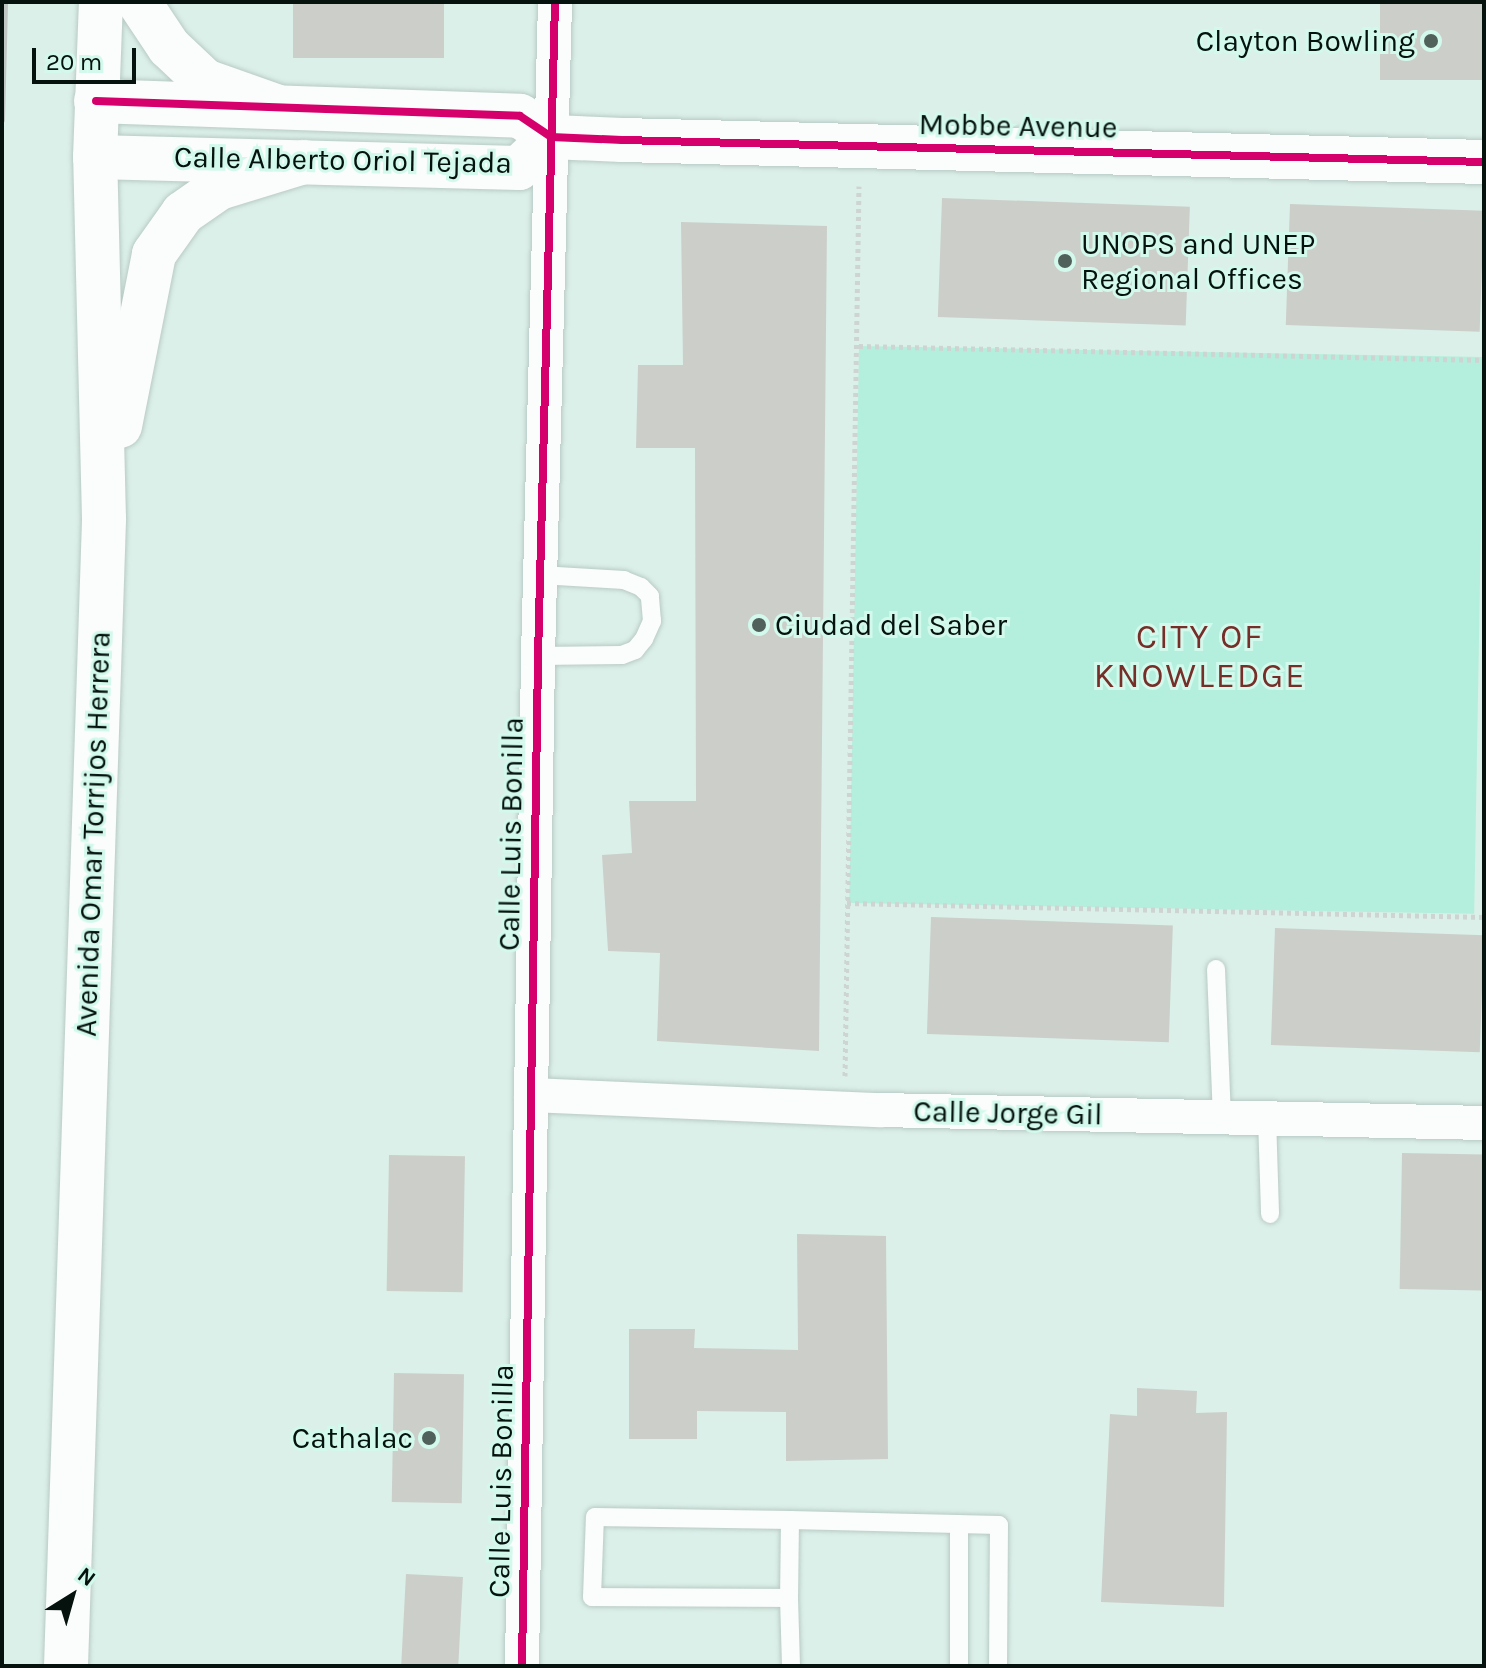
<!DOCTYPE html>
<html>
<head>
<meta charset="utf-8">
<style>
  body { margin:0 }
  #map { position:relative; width:1486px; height:1668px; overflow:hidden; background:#dbf0e9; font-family:Karla,sans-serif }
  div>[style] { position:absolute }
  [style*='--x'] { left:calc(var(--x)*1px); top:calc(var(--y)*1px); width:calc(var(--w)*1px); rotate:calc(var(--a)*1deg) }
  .green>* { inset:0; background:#b4eedc; transform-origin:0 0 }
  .building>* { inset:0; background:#ccceca; transform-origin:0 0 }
  .path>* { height:5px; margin-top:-2.5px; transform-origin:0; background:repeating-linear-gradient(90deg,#ced4d2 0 4px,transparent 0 8px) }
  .roads { filter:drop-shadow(0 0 2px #b9cac4) drop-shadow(0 0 2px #b9cac4) }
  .service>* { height:18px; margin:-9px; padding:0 9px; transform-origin:9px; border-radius:9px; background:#fafdfc }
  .minor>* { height:34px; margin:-17px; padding:0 17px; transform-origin:17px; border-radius:17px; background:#fafdfc }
  .tertiary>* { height:44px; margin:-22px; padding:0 22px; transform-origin:22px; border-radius:22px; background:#fafdfc }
  .primary>* { height:44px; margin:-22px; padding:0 22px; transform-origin:22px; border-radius:22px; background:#fafdfc }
  .rail>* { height:6px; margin:-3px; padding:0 3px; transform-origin:3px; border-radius:3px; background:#c0c6c4 }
  .cycleway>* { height:8px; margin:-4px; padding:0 4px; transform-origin:4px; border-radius:4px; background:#d6006c }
  .dots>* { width:22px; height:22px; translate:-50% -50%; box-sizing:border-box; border:4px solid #d2f9ec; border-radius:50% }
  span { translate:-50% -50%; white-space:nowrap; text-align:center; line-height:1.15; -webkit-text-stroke:6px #d2f9ec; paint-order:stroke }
  .poi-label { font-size:30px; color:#05120e }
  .right { translate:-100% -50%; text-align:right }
  .left { translate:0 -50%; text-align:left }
  .street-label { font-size:30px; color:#05120e }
  .quarter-label { font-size:34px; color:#752f28; letter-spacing:2px }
  .frame { position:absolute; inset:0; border:4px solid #05120e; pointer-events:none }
  .north { position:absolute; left:32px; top:1556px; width:80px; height:80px; -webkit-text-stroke:6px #d2f9ec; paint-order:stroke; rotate:37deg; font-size:22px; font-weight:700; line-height:32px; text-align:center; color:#05120e }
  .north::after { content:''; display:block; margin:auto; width:28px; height:36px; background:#05120e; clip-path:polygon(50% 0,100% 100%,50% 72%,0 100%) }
  .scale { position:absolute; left:32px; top:48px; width:104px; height:36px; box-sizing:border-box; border:4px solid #05120e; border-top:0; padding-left:10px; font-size:24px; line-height:28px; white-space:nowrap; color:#05120e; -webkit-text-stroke:6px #d2f9ec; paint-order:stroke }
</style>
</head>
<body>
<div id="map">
  <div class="green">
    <div style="left:859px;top:346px;width:625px;height:557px;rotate:1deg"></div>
  </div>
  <div class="building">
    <div style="left:293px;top:2px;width:151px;height:56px"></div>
    <div style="left:1380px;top:2px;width:104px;height:78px"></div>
    <div style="left:942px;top:198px;width:248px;height:119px;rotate:2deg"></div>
    <div style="left:1290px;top:204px;width:194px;height:121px;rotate:2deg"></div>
    <div style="clip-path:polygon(681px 222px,827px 226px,819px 1051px,657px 1041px,660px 953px,608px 951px,602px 855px,632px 853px,629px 801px,696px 801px,695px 448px,636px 448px,638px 365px,683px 365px)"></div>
    <div style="left:931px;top:917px;width:242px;height:117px;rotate:2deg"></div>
    <div style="left:1275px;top:928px;width:209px;height:117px;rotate:2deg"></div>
    <div style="left:1402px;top:1153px;width:82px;height:136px;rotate:1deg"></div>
    <div style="left:389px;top:1155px;width:76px;height:136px;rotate:1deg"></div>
    <div style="clip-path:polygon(797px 1234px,886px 1236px,888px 1459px,786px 1461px,786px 1412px,697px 1411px,697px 1439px,629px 1439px,629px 1329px,695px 1329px,694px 1348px,798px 1350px)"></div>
    <div style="left:394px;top:1373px;width:70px;height:129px;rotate:1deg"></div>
    <div style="clip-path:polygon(1137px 1388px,1197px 1391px,1196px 1413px,1227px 1412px,1224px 1607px,1101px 1602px,1110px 1414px,1137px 1416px)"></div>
    <div style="left:406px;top:1574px;width:57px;height:92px;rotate:3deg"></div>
  </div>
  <div class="path">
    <div style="--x:859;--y:346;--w:625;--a:1.28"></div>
    <div style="--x:847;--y:903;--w:637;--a:1.26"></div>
    <div style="--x:845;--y:1076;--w:890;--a:-89.1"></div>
  </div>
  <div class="roads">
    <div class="service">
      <div style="--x:538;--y:656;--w:84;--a:-0.7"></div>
      <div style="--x:622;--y:655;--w:14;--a:-21"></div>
      <div style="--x:635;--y:650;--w:14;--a:-51"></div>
      <div style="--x:644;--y:639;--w:20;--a:-66"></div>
      <div style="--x:652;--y:621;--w:25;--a:-95"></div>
      <div style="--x:650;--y:596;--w:13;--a:-135"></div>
      <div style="--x:641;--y:587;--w:18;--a:-158"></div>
      <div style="--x:624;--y:580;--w:84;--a:-176.6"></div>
      <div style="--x:1216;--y:969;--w:147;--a:87.7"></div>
      <div style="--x:1267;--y:1117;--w:97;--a:88.2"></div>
      <div style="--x:790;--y:1520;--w:78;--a:90.7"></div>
      <div style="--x:789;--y:1598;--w:197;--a:-179.7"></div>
      <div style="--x:592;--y:1597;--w:80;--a:-87.9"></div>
      <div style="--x:595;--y:1517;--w:195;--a:0.9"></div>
      <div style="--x:790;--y:1520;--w:209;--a:1.4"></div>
      <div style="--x:999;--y:1525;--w:141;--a:90.4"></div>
      <div style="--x:789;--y:1598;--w:68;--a:88.3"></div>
      <div style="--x:959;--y:1666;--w:142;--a:-90"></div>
    </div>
    <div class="minor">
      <div style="--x:531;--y:1095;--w:349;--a:2.5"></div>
      <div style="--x:880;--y:1110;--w:604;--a:1.23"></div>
      <div style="--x:522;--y:1666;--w:1010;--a:-89.09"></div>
      <div style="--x:538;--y:656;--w:654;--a:-88.51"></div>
    </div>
    <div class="tertiary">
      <div style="--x:96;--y:101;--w:424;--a:2"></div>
      <div style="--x:520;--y:116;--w:37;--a:34"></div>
      <div style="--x:551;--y:137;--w:71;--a:2.4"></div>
      <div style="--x:622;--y:140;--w:862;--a:1.46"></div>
      <div style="--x:95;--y:157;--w:424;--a:1.5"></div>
      <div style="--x:519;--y:168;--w:45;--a:-44.1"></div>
    </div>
    <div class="primary">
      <div style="--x:139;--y:2;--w:54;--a:56.3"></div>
      <div style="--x:169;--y:47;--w:50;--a:43.4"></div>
      <div style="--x:205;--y:81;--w:75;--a:19.4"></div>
      <div style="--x:120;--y:426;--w:175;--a:-78.8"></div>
      <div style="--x:154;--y:254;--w:50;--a:-54.7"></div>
      <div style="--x:183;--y:213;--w:44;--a:-34.8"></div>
      <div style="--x:219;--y:188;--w:89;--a:-17"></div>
      <div style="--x:66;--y:1666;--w:1148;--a:-88.1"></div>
      <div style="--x:104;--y:519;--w:362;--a:-91.4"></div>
      <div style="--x:95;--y:157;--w:155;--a:-87.8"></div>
    </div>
  </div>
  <div class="rail">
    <div style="--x:2;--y:120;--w:118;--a:-88.5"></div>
  </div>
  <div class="cycleway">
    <div style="--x:96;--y:101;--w:424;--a:2"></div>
    <div style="--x:520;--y:116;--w:37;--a:34"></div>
    <div style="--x:551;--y:137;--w:71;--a:2.4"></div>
    <div style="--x:622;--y:140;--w:862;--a:1.46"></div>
    <div style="--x:522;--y:1666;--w:1010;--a:-89.09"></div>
    <div style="--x:538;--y:656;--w:654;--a:-88.51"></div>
  </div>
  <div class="dots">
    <div style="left:1431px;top:41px;background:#50605b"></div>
    <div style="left:1065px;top:261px;background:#50605b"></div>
    <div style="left:759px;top:625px;background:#50605b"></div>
    <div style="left:429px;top:1438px;background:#50605b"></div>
  </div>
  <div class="poi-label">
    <span class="right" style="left:1415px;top:41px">Clayton Bowling</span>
    <span class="left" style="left:1081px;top:261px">UNOPS and UNEP<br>Regional Offices</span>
    <span class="left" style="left:775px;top:625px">Ciudad del Saber</span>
    <span class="right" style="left:413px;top:1438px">Cathalac</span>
  </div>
  <div class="street-label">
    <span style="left:1018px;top:126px;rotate:1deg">Mobbe Avenue</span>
    <span style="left:343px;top:160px;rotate:1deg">Calle Alberto Oriol Tejada</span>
    <span style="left:93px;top:834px;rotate:-88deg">Avenida Omar Torrijos Herrera</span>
    <span style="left:511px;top:834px;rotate:-89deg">Calle Luis Bonilla</span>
    <span style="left:1008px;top:1113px;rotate:1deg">Calle Jorge Gil</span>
    <span style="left:501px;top:1481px;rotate:-89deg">Calle Luis Bonilla</span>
  </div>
  <div class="quarter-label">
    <span style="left:1200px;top:657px">CITY OF<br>KNOWLEDGE</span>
  </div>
  <div class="frame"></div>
  <div class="north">N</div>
  <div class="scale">20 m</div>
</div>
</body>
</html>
